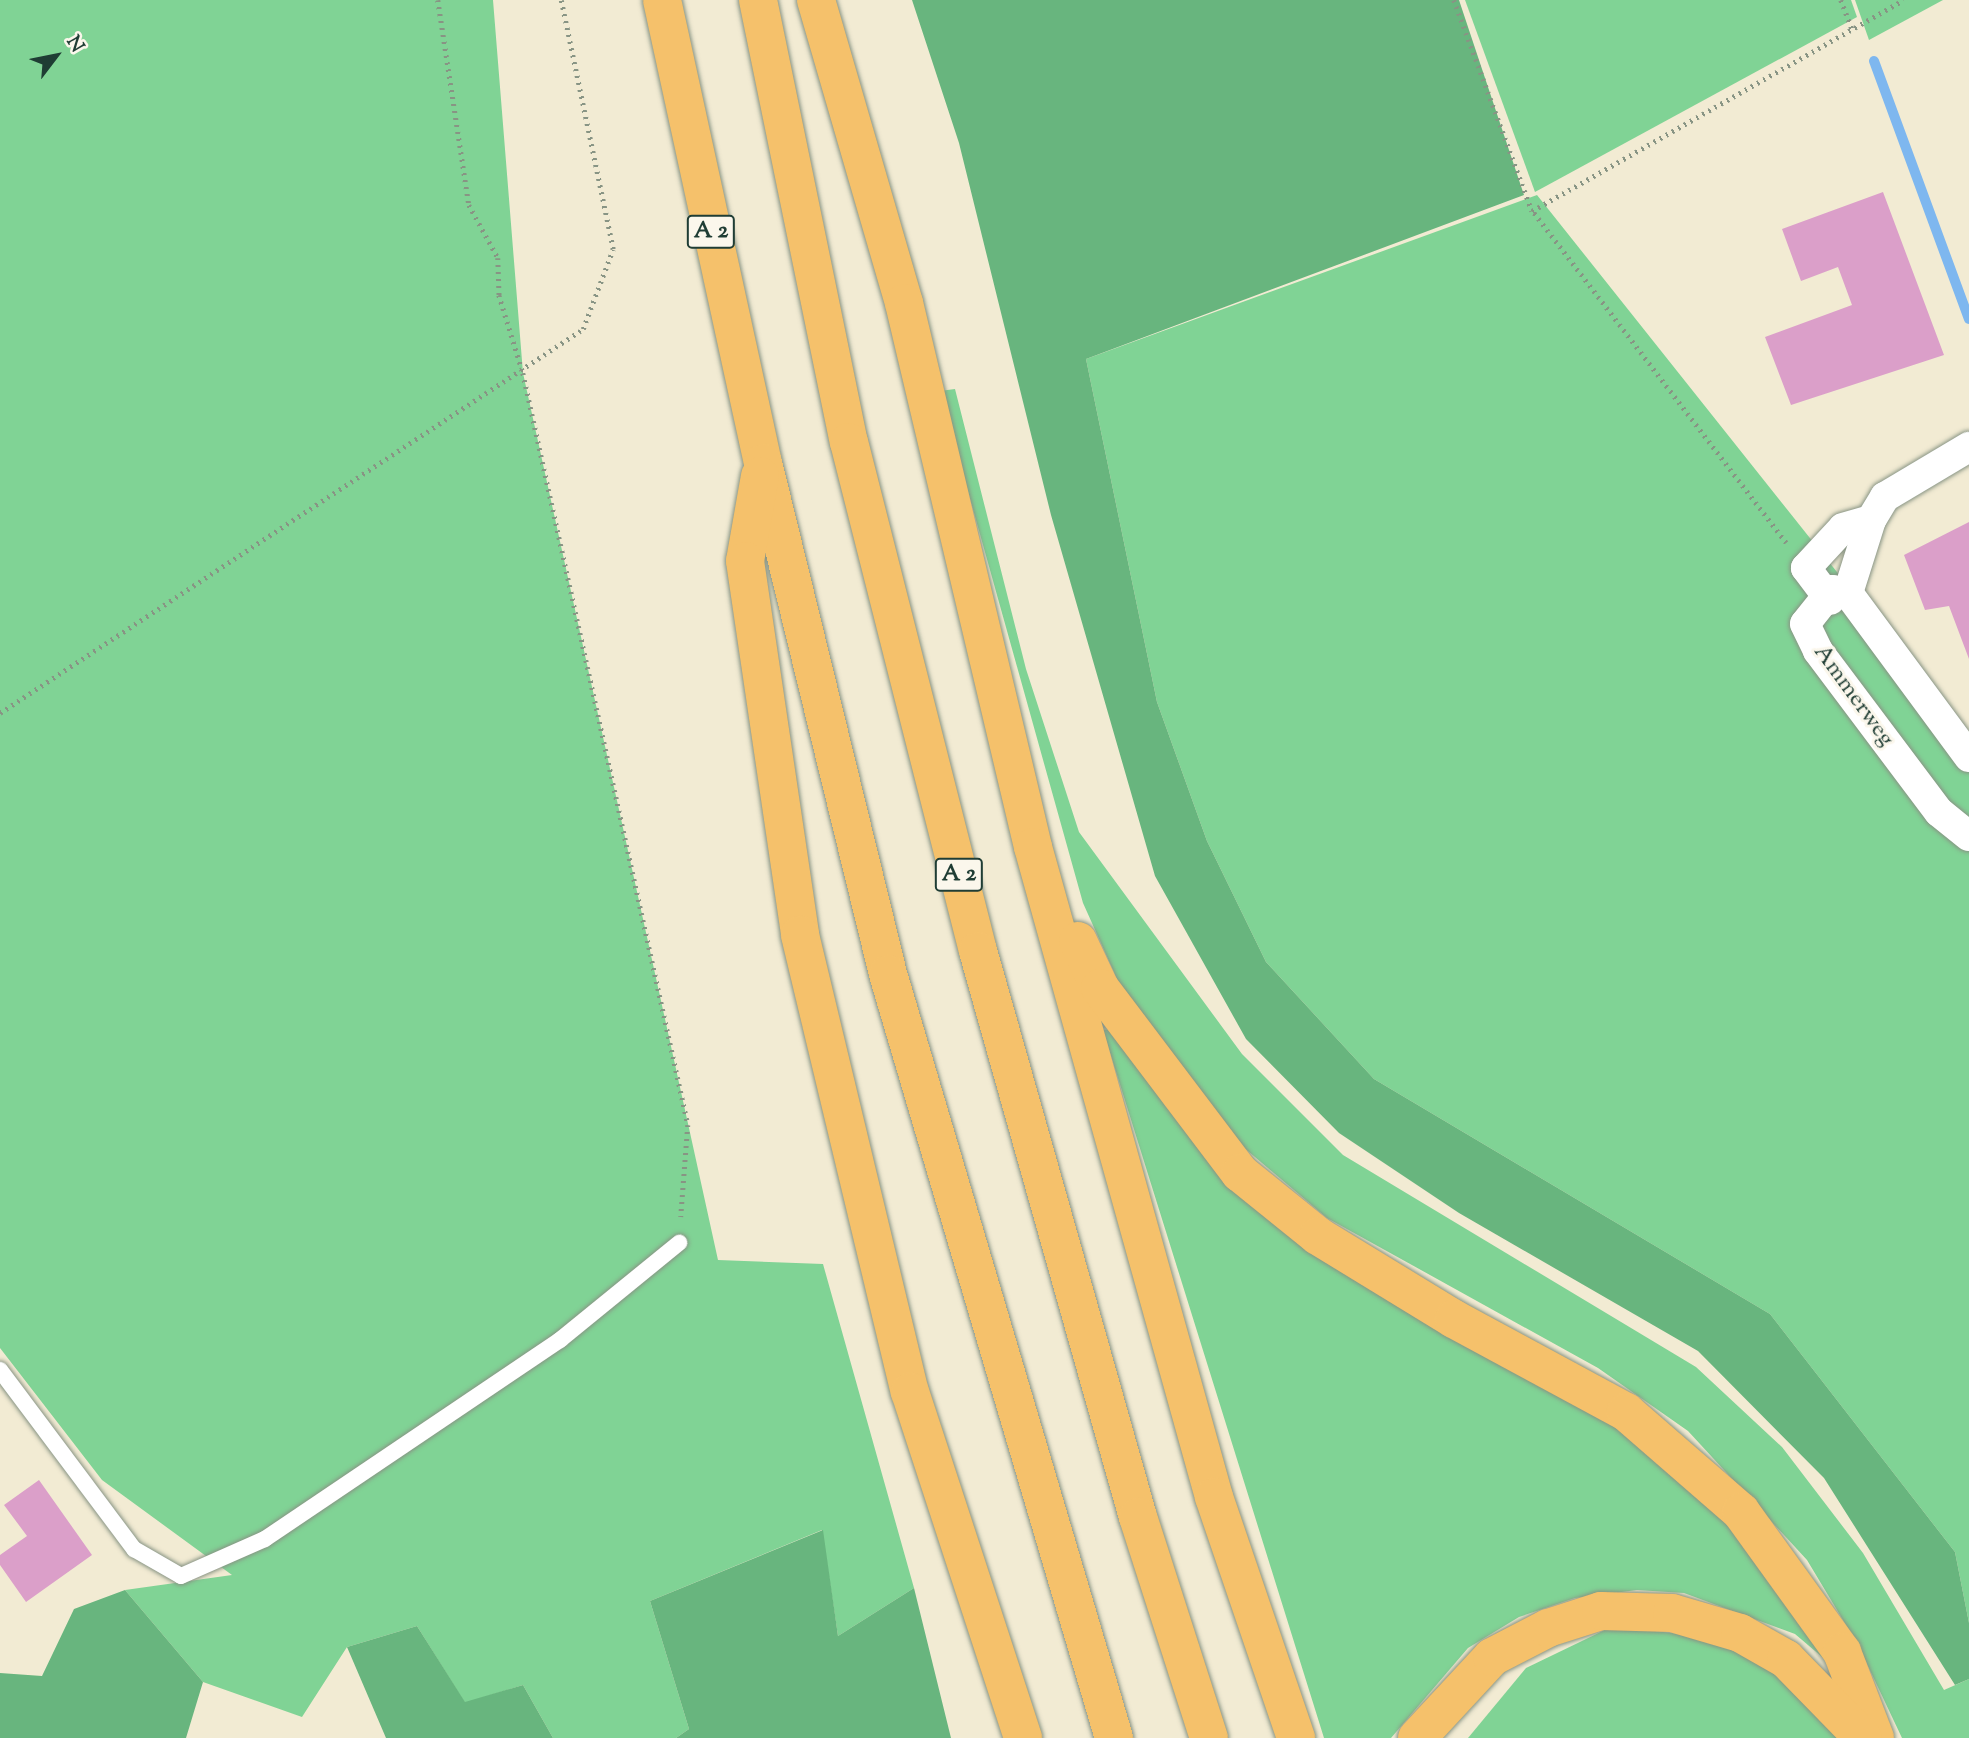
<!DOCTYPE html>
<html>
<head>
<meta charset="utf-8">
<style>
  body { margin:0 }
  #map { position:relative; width:1969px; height:1738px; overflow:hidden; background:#f2ebd3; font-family:"Sorts Mill Goudy",serif }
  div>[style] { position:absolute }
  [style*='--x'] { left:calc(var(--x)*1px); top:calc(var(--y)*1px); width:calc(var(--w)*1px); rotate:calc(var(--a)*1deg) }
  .green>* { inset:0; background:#80d395 }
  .forest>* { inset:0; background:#68b57e }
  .stream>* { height:10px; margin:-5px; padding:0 5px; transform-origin:5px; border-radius:5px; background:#7eb7ef }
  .building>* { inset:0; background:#db9fc9 }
  .path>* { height:4.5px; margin-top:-2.25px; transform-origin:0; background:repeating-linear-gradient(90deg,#889484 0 2px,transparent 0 7px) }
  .roads { filter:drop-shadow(0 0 2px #889484) drop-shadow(0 0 2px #889484) }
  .lane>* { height:16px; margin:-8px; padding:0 8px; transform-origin:8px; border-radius:8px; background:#fff }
  .street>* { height:30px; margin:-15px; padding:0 15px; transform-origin:15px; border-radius:15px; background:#fff }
  .highway>* { height:38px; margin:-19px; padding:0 19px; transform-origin:19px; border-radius:19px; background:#f5c16b }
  span { translate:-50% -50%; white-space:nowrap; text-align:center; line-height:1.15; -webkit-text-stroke:6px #fbf7ec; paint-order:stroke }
  .shield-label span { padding:2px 5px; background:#fbf7ec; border:2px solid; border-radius:5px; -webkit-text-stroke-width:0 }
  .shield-label { font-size:23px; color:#1f3d34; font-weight:700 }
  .street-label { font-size:24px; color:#1f3d34 }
  .north { position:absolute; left:21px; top:21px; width:70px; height:70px; -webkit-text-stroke:5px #fbf7ec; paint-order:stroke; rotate:58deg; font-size:19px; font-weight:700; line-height:28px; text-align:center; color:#1f3d34 }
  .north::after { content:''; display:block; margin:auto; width:24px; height:32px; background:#1f3d34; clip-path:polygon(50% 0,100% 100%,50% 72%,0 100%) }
</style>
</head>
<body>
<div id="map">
  <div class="green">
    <div style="clip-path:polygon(0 0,493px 0,523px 373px,718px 1260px,823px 1264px,914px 1588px,838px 1636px,822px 1530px,650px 1601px,689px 1729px,676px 1738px,553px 1738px,523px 1685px,465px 1703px,417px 1626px,347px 1647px,302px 1717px,203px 1682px,125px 1590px,232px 1575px,102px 1480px,0 1348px)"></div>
    <div style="clip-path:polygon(1465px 0,1851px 0,1857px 17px,1535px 192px)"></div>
    <div style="clip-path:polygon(1855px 0,1943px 0,1869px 40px)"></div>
    <div style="clip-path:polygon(1537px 195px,1969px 738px,1969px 1623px,1955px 1552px,1770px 1314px,1374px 1079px,1266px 962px,1207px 841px,1157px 702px,1086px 359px)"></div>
    <div style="clip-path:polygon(955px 389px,1026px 669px,1079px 832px,1242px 1054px,1343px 1155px,1696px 1367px,1782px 1447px,1863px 1553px,1944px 1690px,1969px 1679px,1969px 1738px,1902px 1738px,1858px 1645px,1807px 1560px,1688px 1431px,1598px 1368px,1327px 1218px,1222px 1129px,1122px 990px,1083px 903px,940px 391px)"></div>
    <div style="clip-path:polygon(1114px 1029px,1166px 1107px,1594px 1406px,1709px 1497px,1828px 1662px,1795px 1634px,1684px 1593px,1637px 1590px,1575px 1598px,1519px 1617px,1468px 1648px,1391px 1738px,1324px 1738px,1103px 1030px)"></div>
    <div style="clip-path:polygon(1613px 1626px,1696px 1636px,1775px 1667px,1837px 1738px,1468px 1738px,1526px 1668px)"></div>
  </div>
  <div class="forest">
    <div style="clip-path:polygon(912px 0,1459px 0,1524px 195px,1086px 359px,1157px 702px,1207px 841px,1266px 962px,1374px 1079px,1770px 1314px,1955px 1552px,1969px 1623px,1969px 1679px,1955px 1685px,1824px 1478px,1698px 1351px,1459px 1213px,1339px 1133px,1246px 1039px,1155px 876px,1051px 515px,959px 143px)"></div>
    <div style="clip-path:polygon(823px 1530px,838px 1636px,914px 1588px,951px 1738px,676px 1738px,689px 1729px,650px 1601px)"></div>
    <div style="clip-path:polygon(125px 1590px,203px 1682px,186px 1738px,0 1738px,0 1673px,42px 1676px,74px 1609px)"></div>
    <div style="clip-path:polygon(417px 1626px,465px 1702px,523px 1685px,553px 1738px,386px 1738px,347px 1647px)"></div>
  </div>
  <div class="stream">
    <div style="--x:1874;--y:61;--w:275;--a:69.8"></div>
  </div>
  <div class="building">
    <div style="clip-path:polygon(1883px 192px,1944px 355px,1791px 405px,1765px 337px,1852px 305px,1838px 267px,1801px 281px,1782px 229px)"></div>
    <div style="clip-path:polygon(1969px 522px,1969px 659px,1949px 606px,1925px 610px,1904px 555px)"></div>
    <div style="clip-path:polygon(39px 1480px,92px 1555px,26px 1602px,0 1565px,0 1555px,27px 1536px,4px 1505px)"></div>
  </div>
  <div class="path">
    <div style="--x:438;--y:0;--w:207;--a:81.4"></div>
    <div style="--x:469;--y:205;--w:60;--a:61.3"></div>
    <div style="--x:498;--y:258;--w:37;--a:88"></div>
    <div style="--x:499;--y:295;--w:82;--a:72.9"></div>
    <div style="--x:523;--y:373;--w:770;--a:77.62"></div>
    <div style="--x:688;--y:1125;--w:92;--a:94.4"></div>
    <div style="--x:1454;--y:0;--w:225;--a:69.7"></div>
    <div style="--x:1841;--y:0;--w:33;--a:69"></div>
    <div style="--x:1786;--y:543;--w:418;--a:-127.4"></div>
    <div style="--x:1532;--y:211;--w:427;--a:-29.6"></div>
    <div style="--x:0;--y:713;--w:698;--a:-33.37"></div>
    <div style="--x:583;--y:329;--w:85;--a:-69.4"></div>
    <div style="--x:613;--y:249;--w:254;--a:-101.8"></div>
  </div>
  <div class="roads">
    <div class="lane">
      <div style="--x:0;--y:1370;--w:224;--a:53.2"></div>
      <div style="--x:134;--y:1549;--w:54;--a:29.9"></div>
      <div style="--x:181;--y:1576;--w:92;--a:-23.8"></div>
      <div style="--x:265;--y:1539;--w:356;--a:-34"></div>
      <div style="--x:560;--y:1340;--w:154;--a:-39.2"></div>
    </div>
    <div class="street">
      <div style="--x:1848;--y:593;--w:77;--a:-72.5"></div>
      <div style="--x:1830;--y:600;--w:40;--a:-127"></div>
      <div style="--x:1806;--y:568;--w:54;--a:-47.2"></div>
      <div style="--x:1843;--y:528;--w:29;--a:-16"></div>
      <div style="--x:1871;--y:520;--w:27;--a:-59"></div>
      <div style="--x:1885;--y:497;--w:98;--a:-30.8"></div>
      <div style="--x:1969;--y:757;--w:204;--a:-126.4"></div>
      <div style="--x:1848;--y:593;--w:16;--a:-169"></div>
      <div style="--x:1832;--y:590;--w:43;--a:128.5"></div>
      <div style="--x:1805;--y:624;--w:30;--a:64"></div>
      <div style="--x:1818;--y:651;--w:201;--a:53.1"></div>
      <div style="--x:1939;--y:812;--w:38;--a:39"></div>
    </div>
    <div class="highway">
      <div style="--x:662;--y:0;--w:474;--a:77.7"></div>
      <div style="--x:763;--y:463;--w:526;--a:76.25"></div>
      <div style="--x:888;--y:974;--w:797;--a:73.52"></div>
      <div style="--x:758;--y:0;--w:451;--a:78.4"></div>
      <div style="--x:849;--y:442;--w:525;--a:75.78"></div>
      <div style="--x:978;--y:951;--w:588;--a:74.22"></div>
      <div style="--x:1138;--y:1517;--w:232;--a:72.2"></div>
      <div style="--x:816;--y:0;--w:316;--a:73.8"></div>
      <div style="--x:904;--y:303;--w:559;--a:76.66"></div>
      <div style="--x:1033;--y:847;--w:675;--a:74.44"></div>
      <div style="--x:1214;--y:1497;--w:255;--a:71.2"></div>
      <div style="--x:760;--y:476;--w:86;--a:100"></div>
      <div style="--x:745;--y:561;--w:378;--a:81.6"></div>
      <div style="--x:800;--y:935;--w:470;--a:76.5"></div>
      <div style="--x:910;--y:1392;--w:364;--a:71.9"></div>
      <div style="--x:1078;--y:941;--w:52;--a:64.9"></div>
      <div style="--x:1100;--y:988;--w:232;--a:52.9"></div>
      <div style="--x:1240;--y:1173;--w:100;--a:38.9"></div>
      <div style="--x:1318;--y:1236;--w:159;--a:31.4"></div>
      <div style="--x:1454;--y:1319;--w:196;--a:28.4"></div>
      <div style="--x:1626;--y:1412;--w:152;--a:41"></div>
      <div style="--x:1741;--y:1512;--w:173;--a:54.2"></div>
      <div style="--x:1842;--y:1652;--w:92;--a:69"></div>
      <div style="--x:1417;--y:1738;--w:110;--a:-47.2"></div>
      <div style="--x:1492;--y:1657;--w:63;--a:-27.4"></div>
      <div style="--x:1548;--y:1628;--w:56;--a:-17.8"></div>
      <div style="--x:1601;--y:1611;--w:71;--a:1.6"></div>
      <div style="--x:1672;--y:1613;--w:71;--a:16.4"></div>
      <div style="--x:1740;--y:1633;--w:53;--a:29.5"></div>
      <div style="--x:1786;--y:1659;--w:110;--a:45.7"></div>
    </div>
  </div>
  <div class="shield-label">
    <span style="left:711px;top:232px">A 2</span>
    <span style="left:959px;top:875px">A 2</span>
  </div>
  <div class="street-label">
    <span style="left:1853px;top:696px;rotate:54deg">Ammerweg</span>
  </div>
  <div class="north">N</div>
</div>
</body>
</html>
